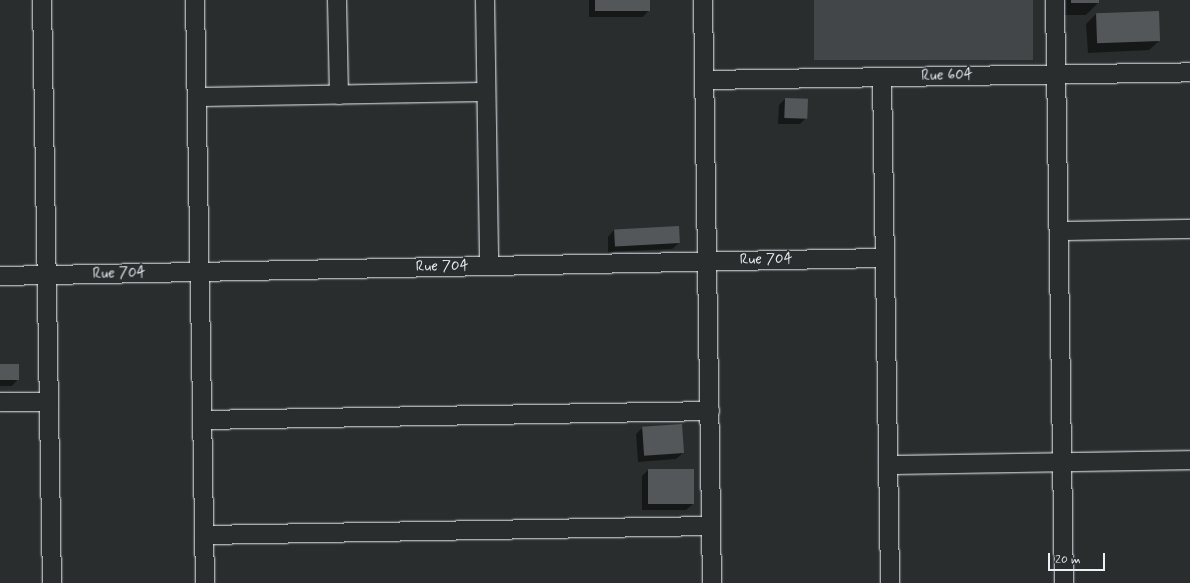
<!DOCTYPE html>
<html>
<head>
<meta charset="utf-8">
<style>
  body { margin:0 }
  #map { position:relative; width:1190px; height:583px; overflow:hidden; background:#2a2d2e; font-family:Mynerve,sans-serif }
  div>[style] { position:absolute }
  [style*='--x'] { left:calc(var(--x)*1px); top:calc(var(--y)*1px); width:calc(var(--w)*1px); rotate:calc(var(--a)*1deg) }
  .green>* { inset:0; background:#424648; transform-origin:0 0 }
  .shadow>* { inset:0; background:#0007 }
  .building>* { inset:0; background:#535759; transform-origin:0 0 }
  .roads { filter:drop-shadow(0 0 1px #e8f1f8) drop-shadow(0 0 1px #e8f1f8) }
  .street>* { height:18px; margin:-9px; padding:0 9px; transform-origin:9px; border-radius:9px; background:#2a2d2e }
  span { translate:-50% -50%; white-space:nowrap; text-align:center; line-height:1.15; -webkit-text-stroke:3px #2a2d2e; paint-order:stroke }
  .street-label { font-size:15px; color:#e8f1f8 }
  .scale { position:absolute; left:1048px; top:553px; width:57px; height:18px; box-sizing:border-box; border:2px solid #e8f1f8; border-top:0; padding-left:5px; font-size:12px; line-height:14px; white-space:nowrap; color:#e8f1f8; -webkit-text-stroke:3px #2a2d2e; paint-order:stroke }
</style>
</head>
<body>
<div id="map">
  <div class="green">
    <div style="left:814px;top:0;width:219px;height:60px"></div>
  </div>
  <div class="shadow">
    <div style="clip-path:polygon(589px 0,649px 0,649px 10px,643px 17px,589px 17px)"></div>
    <div style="clip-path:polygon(1059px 0,1098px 0,1098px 3px,1086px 15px,1059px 15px)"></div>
    <div style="clip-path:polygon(1158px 12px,1159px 41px,1149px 50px,1088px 53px,1086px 24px,1096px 14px)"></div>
    <div style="clip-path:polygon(785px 99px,806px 118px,800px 124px,778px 124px,779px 105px)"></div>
    <div style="clip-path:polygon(678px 227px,679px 243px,672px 249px,608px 252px,608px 237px,614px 230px)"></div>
    <div style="clip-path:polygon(0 365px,18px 365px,18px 379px,12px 386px,0 386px)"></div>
    <div style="clip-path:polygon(681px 425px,683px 453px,676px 459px,638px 462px,636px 434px,642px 428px)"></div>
    <div style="clip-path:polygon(648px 470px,693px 504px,686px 510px,642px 510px,642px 476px)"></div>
  </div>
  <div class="building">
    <div style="left:595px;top:0;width:55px;height:11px"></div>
    <div style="left:1071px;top:0;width:28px;height:3px"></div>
    <div style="left:1159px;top:11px;width:30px;height:63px;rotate:88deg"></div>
    <div style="left:785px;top:98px;width:23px;height:20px;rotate:2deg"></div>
    <div style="left:679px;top:226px;width:17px;height:65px;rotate:87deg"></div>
    <div style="left:0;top:364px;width:19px;height:16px"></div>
    <div style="left:682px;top:424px;width:29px;height:40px;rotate:86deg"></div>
    <div style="left:648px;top:469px;width:46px;height:35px"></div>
  </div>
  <div class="roads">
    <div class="street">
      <div style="--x:42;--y:0;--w:583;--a:89.02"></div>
      <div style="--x:195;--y:0;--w:583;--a:89.02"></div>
      <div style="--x:337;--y:0;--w:95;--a:88.8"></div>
      <div style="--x:485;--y:0;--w:266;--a:89.1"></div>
      <div style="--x:703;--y:0;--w:583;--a:89.12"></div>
      <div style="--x:1055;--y:0;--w:583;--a:89.12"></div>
      <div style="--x:882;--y:77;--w:506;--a:89.09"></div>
      <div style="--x:704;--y:80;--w:486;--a:-0.9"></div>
      <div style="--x:197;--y:97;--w:289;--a:-1"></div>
      <div style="--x:1059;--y:231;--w:131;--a:-0.9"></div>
      <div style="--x:0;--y:276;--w:885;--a:-1.17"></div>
      <div style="--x:0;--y:402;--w:49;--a:0"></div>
      <div style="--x:202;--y:420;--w:508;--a:-1.01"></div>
      <div style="--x:888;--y:465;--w:302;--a:-0.9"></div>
      <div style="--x:204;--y:535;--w:507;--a:-1.02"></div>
    </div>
  </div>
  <div class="street-label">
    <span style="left:947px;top:76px;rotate:-1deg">Rue 604</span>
    <span style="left:766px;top:260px;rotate:-1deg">Rue 704</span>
    <span style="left:442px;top:267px;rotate:-1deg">Rue 704</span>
    <span style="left:119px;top:274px;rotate:-1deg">Rue 704</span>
  </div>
  <div class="scale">20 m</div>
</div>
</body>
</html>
